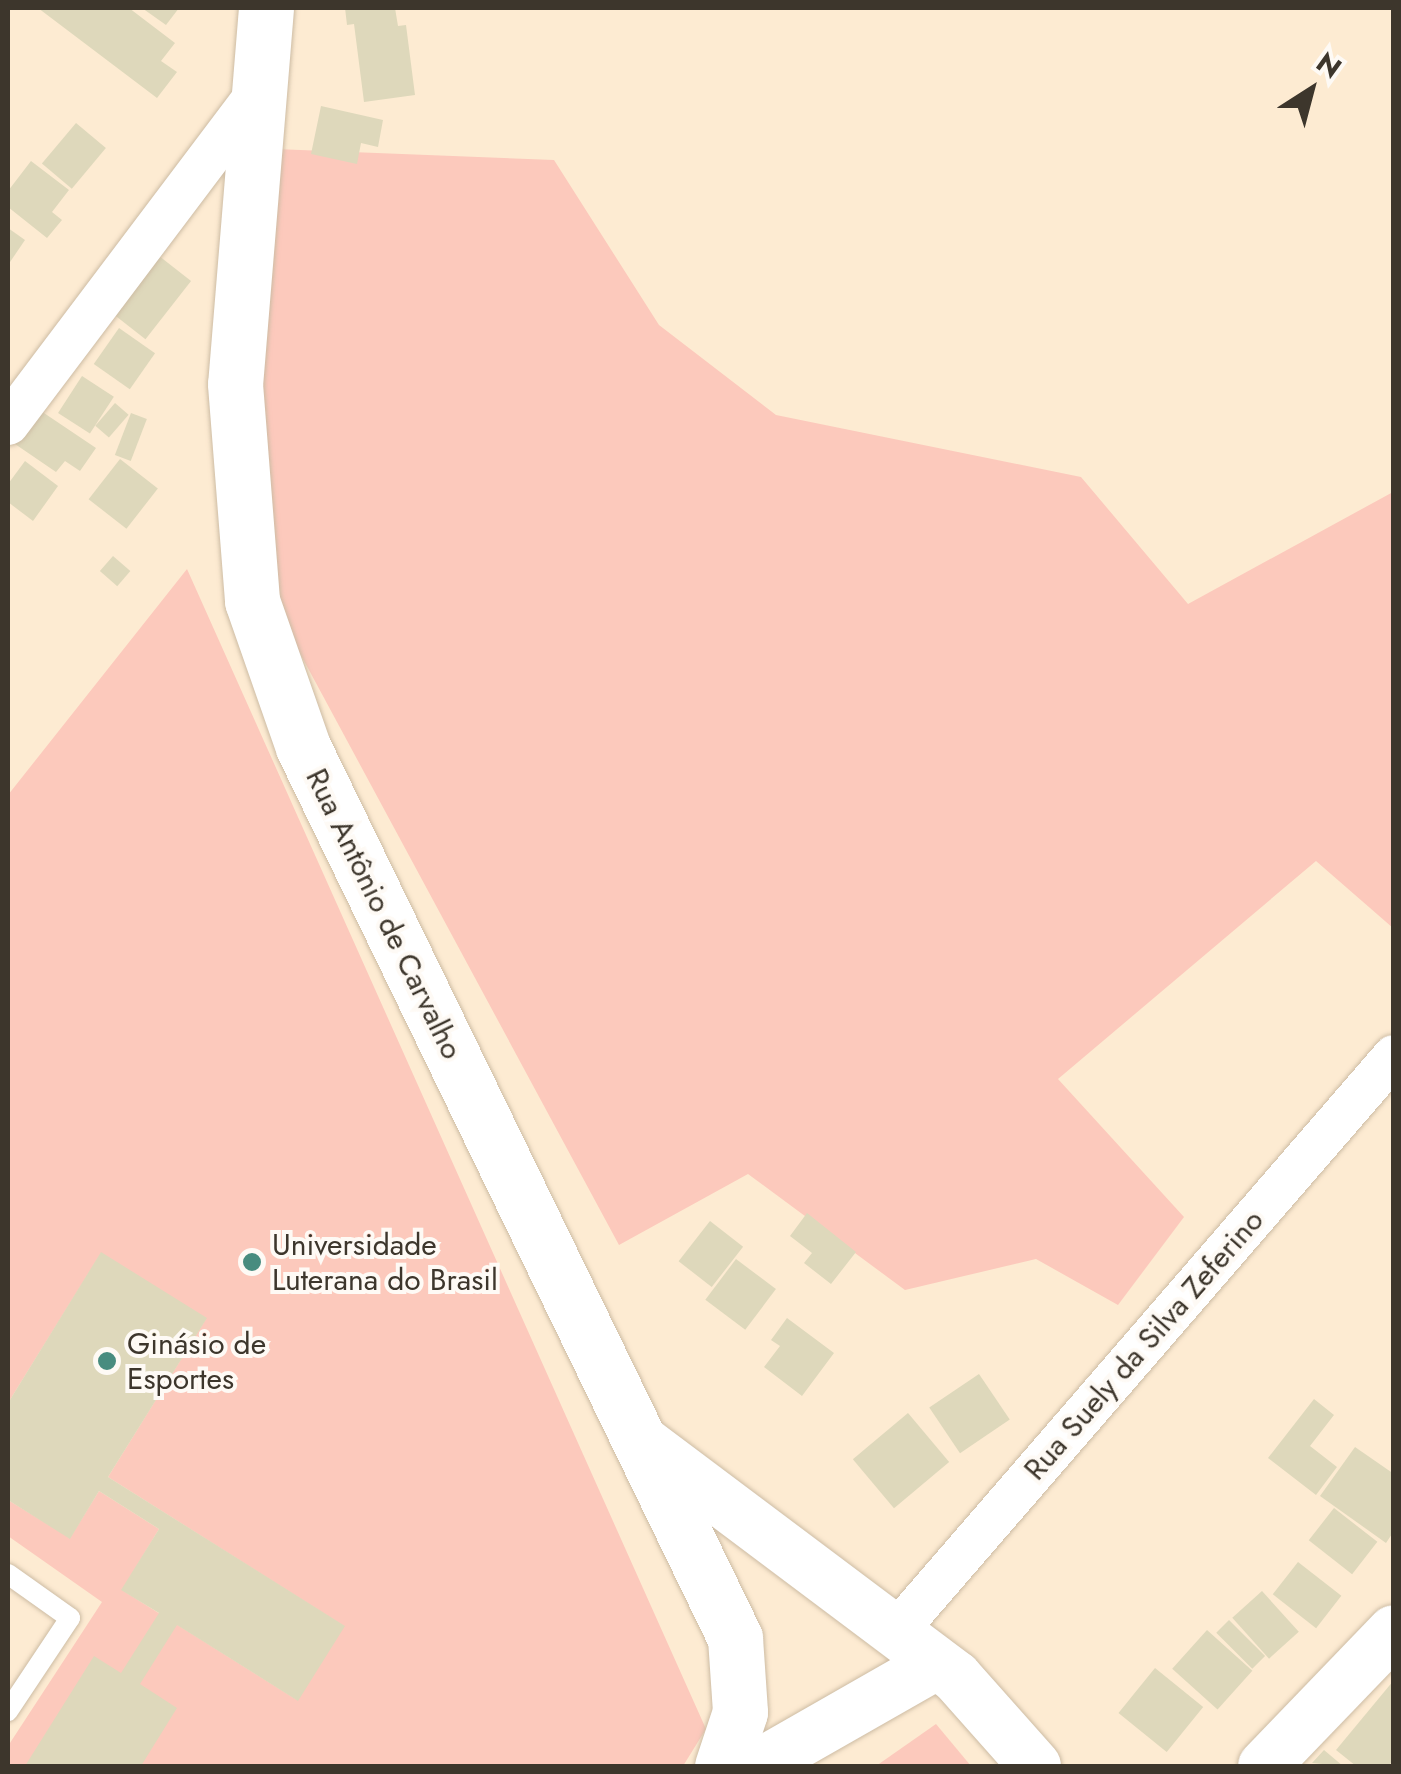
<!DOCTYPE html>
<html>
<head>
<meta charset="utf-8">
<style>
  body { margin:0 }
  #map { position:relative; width:1401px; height:1774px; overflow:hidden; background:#fdebd2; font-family:Jost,sans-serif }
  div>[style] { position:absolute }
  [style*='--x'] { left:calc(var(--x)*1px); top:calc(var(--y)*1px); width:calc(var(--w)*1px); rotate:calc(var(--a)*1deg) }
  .green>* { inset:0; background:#fcc9bc }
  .building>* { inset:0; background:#ded8bb; transform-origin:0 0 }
  .roads { filter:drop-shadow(0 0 2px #cdbca4) drop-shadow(0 0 2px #cdbca4) }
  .service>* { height:20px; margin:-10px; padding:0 10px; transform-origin:10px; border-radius:10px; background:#fff }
  .minor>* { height:42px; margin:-21px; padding:0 21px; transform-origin:21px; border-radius:21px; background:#fff }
  .tertiary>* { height:52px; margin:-26px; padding:0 26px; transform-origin:26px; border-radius:26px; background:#fff }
  .secondary>* { height:55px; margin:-27.5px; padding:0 27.5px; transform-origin:27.5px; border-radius:27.5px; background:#fff }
  .dots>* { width:28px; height:28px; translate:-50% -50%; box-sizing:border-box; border:5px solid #fefaf5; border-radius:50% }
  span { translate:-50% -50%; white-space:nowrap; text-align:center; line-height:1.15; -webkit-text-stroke:8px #fefaf5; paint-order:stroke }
  .street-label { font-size:30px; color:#3d362c }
  .poi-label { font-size:30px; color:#3d362c }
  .left { translate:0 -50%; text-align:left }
  .frame { position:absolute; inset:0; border:10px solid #3d362c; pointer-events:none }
  .north { position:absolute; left:1261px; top:40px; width:100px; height:100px; -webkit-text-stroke:8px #fefaf5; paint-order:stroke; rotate:36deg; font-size:28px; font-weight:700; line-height:40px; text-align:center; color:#3d362c }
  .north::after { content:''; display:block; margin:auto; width:35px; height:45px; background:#3d362c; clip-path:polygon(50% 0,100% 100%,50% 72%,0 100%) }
</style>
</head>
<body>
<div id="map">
  <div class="green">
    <div style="clip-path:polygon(275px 149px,554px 160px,659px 325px,776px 415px,1081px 477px,1188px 604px,1393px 492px,1393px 928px,1316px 861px,1058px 1079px,1184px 1217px,1118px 1305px,1036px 1259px,905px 1290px,748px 1174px,619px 1245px,282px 620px,259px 387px)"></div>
    <div style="clip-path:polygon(187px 569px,706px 1729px,683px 1766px,8px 1766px,8px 1746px,102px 1602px,8px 1536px,8px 1500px,70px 1538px,99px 1491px,159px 1529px,122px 1590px,297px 1700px,344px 1626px,108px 1477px,206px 1319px,101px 1253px,8px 1403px,8px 795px)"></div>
    <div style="clip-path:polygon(936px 1724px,971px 1766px,876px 1766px)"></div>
  </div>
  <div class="building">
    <div style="clip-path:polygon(38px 8px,129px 8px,175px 43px,161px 61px,177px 72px,157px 98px)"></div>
    <div style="clip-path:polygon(142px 8px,179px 8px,166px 25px)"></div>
    <div style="clip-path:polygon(345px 8px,395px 8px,398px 26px,406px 25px,415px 95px,364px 102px,354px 24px,347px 25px)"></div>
    <div style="clip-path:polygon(321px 106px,383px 120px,378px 147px,361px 143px,357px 164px,311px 154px)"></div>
    <div style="left:76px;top:123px;width:39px;height:53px;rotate:40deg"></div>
    <div style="clip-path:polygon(31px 161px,69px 190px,52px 212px,62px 220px,47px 238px,8px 207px,8px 191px)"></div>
    <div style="clip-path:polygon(8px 228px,25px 240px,8px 265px)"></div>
    <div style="left:154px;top:252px;width:47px;height:74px;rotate:38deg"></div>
    <div style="left:119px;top:328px;width:44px;height:44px;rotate:35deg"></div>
    <div style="left:82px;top:376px;width:38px;height:44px;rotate:33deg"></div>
    <div style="left:115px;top:403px;width:18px;height:30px;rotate:41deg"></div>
    <div style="clip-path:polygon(38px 409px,96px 448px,80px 471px,65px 461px,56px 472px,15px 444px)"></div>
    <div style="left:131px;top:413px;width:17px;height:45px;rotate:21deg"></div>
    <div style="left:120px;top:459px;width:48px;height:51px;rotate:38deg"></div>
    <div style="clip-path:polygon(25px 461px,58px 486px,33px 521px,8px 502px,8px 484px)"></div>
    <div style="left:113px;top:556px;width:23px;height:20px;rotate:41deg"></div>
    <div style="clip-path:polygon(807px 1213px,856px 1252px,831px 1284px,804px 1263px,812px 1253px,790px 1236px)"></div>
    <div style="left:710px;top:1221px;width:42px;height:51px;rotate:38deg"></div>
    <div style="clip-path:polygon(101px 1252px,207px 1318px,108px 1477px,345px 1626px,298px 1701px,177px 1625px,140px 1684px,177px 1708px,141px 1766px,25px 1766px,94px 1656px,121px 1673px,159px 1613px,121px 1590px,159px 1529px,99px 1491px,70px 1539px,8px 1500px,8px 1403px)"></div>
    <div style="left:736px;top:1259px;width:50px;height:51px;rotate:37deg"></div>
    <div style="clip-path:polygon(787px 1318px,834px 1353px,802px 1396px,764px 1367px,780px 1346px,771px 1340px)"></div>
    <div style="left:979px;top:1374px;width:55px;height:60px;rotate:56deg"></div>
    <div style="clip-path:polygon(1314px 1399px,1334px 1415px,1310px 1446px,1337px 1467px,1316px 1495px,1268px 1458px)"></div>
    <div style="left:908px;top:1413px;width:64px;height:72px;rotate:50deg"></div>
    <div style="clip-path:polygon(1355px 1447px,1394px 1474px,1394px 1531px,1386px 1543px,1320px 1496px)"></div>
    <div style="left:1334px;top:1508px;width:55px;height:41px;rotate:38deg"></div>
    <div style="left:1298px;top:1562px;width:55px;height:41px;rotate:38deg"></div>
    <div style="left:1262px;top:1591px;width:55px;height:40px;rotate:48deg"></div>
    <div style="left:1229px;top:1620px;width:51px;height:18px;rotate:45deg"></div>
    <div style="left:1207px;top:1630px;width:61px;height:52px;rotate:42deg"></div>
    <div style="left:1155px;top:1668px;width:62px;height:58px;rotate:39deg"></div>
    <div style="clip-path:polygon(1394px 1680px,1394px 1760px,1388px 1766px,1356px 1766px,1336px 1750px)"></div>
    <div style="clip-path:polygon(1324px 1750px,1343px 1766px,1312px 1763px)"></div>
  </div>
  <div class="roads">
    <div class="service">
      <div style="--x:8;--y:1574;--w:76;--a:35.4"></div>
      <div style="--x:70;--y:1618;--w:112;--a:123.7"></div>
    </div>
    <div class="minor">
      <div style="--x:8;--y:424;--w:419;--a:-53"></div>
      <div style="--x:894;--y:1634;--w:764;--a:-49.14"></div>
    </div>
    <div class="tertiary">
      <div style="--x:643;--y:1442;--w:391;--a:36.9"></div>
      <div style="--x:956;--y:1677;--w:119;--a:48.4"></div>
      <div style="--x:757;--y:1766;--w:204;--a:-29.7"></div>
      <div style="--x:1264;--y:1766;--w:187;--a:-46.1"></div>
    </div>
    <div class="secondary">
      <div style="--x:266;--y:8;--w:377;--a:94.7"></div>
      <div style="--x:235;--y:384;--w:218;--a:85.5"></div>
      <div style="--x:252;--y:601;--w:155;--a:70.7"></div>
      <div style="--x:303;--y:747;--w:990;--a:64.13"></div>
      <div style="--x:735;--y:1638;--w:74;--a:86.1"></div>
      <div style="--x:740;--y:1712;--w:57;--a:108.4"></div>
    </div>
  </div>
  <div class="dots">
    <div style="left:252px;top:1262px;background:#488c7f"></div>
    <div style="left:107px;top:1361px;background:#488c7f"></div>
  </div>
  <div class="street-label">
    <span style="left:384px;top:914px;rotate:64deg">Rua Antônio de Carvalho</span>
    <span style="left:1144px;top:1345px;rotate:-49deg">Rua Suely da Silva Zeferino</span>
  </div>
  <div class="poi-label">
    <span class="left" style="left:272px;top:1262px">Universidade<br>Luterana do Brasil</span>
    <span class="left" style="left:127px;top:1361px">Ginásio de<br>Esportes</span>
  </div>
  <div class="frame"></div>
  <div class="north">N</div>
</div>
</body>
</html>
